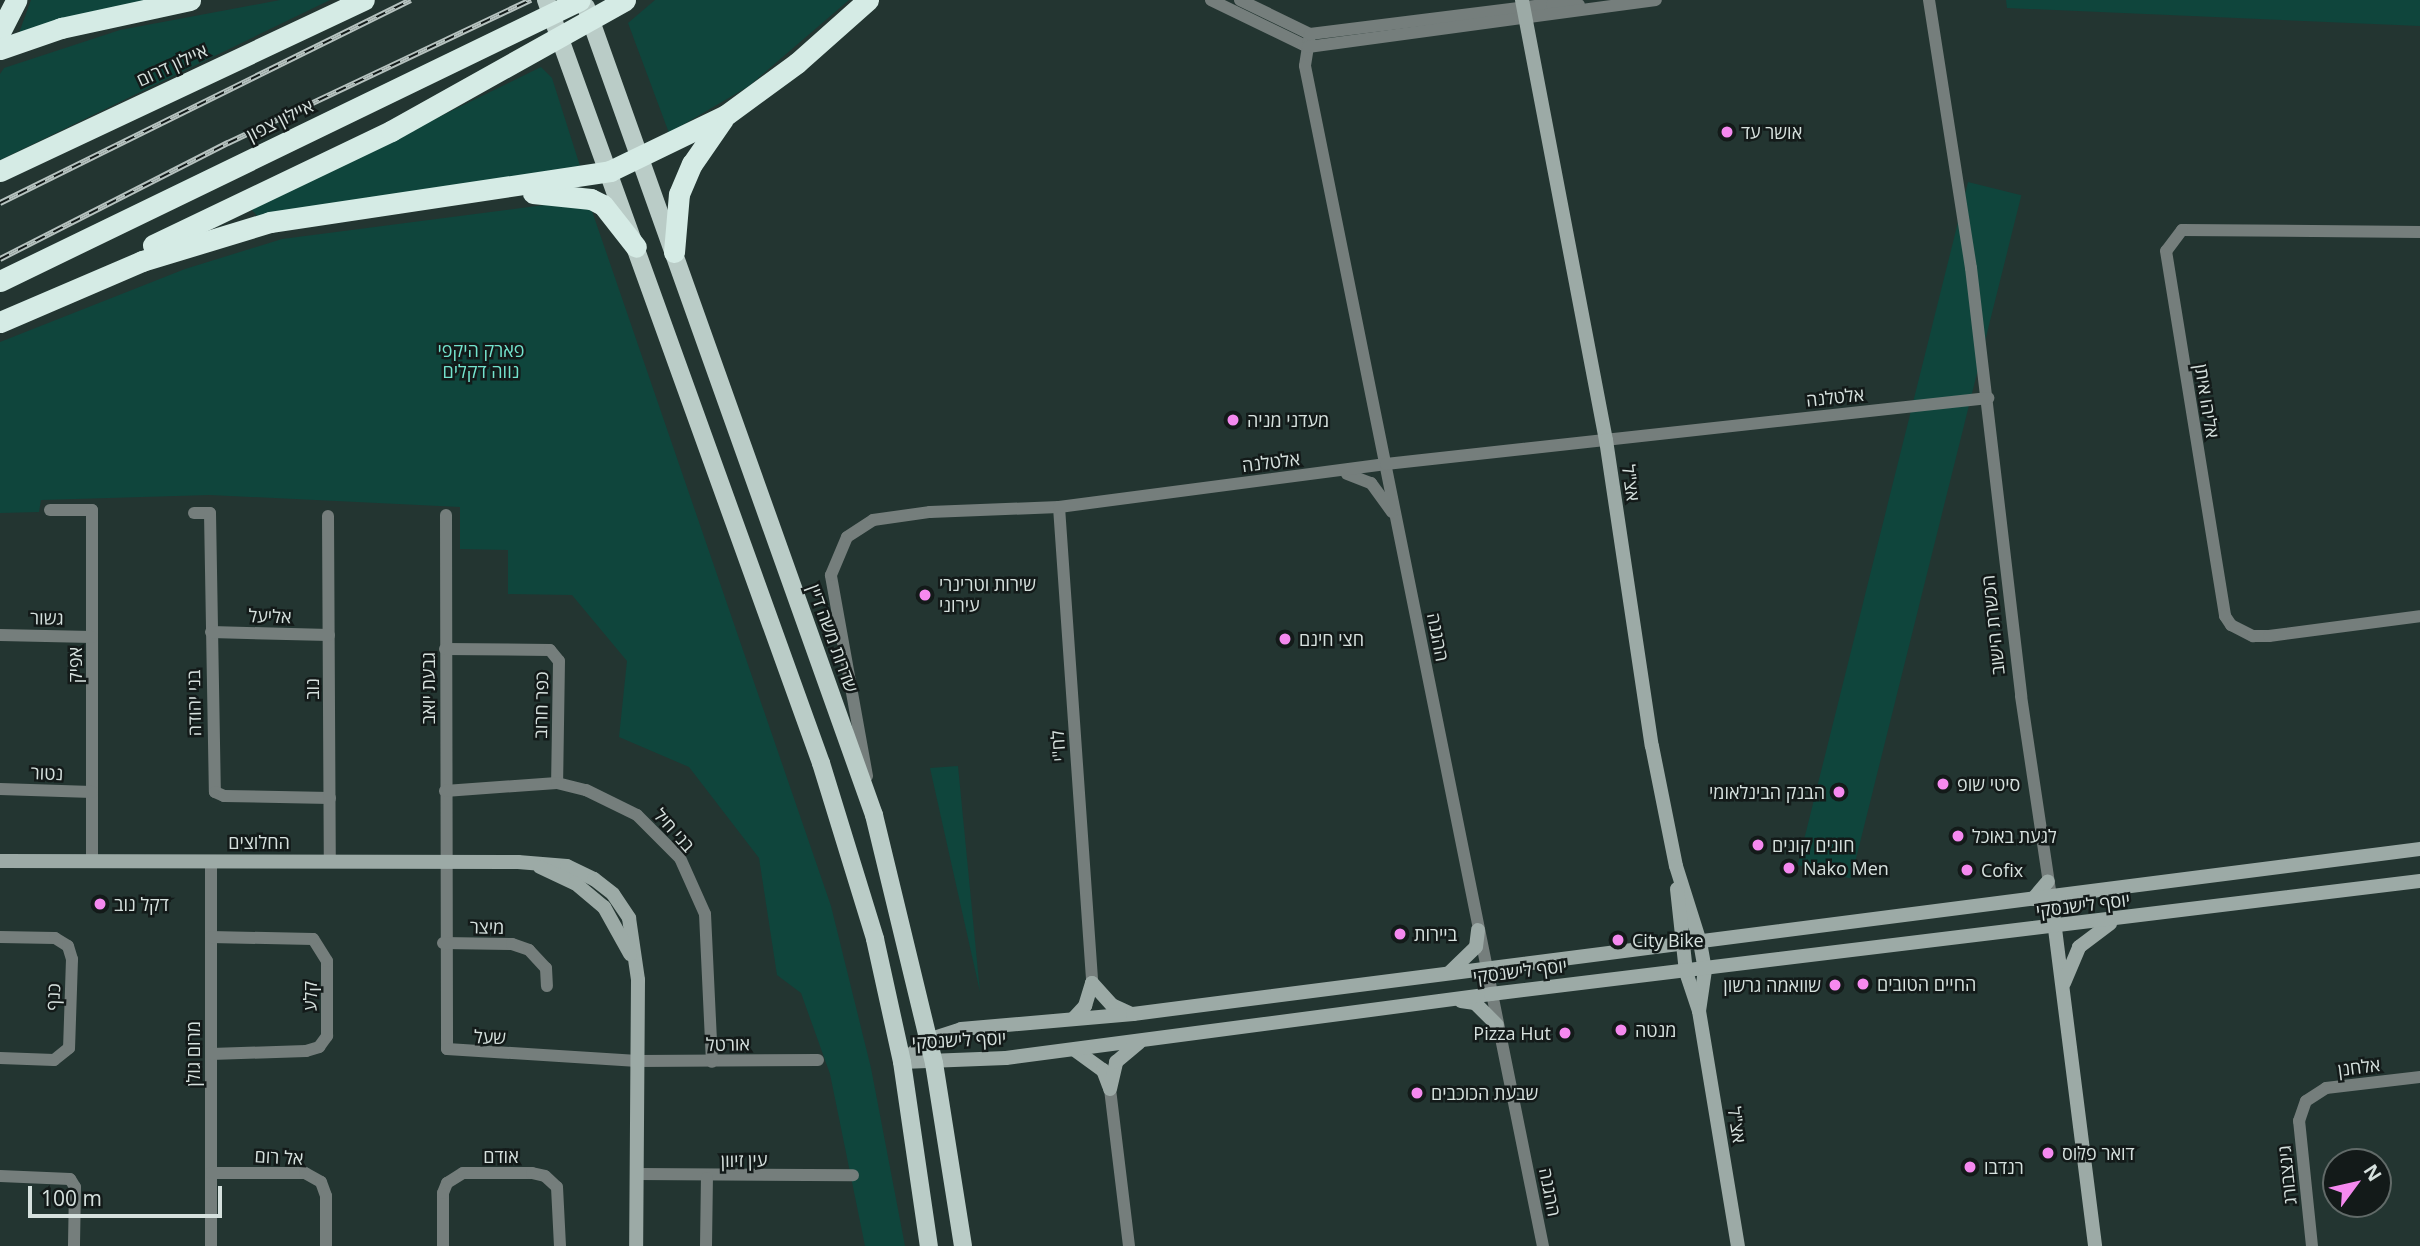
<!DOCTYPE html>
<html>
<head>
<meta charset="utf-8">
<style>
  body { margin:0 }
  #map { position:relative; width:2420px; height:1246px; overflow:hidden; background:#233531; font-family:"Open Sans",Heebo,sans-serif }
  div>[style] { position:absolute }
  [style*='--x'] { left:calc(var(--x)*1px); top:calc(var(--y)*1px); width:calc(var(--w)*1px); rotate:calc(var(--a)*1deg) }
  .green>* { inset:0; background:#0f453c; transform-origin:0 0 }
  .street>* { height:12px; margin:-6px; padding:0 6px; transform-origin:6px; border-radius:6px; background:#757e7c }
  .secondary>* { height:14px; margin:-7px; padding:0 7px; transform-origin:7px; border-radius:7px; background:#9caaa6 }
  .primary>* { height:18px; margin:-9px; padding:0 9px; transform-origin:9px; border-radius:9px; background:#baccc7 }
  .highway>* { height:21px; margin:-10.5px; padding:0 10.5px; transform-origin:10.5px; border-radius:10.5px; background:#d5ebe5 }
  .rail>* { height:6px; margin-top:-3px; transform-origin:0; background:repeating-linear-gradient(90deg,#131a19 0 10px,#b6c2bf 0 20px); box-sizing:border-box; border-block:2px solid #b6c2bf }
  .dots>* { width:19px; height:19px; translate:-50% -50%; box-sizing:border-box; border:4px solid #131a19; border-radius:50% }
  span { translate:-50% -50%; white-space:nowrap; text-align:center; line-height:1.15; -webkit-text-stroke:5px #131a19; paint-order:stroke }
  .street-label { font-size:18px; color:#d6e1de }
  .poi-label { font-size:18px; color:#d6e1de }
  .left { translate:0 -50%; text-align:left }
  .right { translate:-100% -50%; text-align:right }
  .park-label { font-size:18px; color:#73e3cd }
  .north { position:absolute; left:2322px; top:1148px; width:70px; height:70px; box-sizing:border-box; background:#131a19; border:2px solid #616a68; border-radius:50%; rotate:57deg; font-size:19px; font-weight:700; line-height:28px; text-align:center; color:#d6e1de }
  .north::after { content:''; display:block; margin:auto; width:24px; height:32px; background:#f589ef; clip-path:polygon(50% 0,100% 100%,50% 72%,0 100%) }
  .scale { position:absolute; left:28px; top:1186px; width:194px; height:32px; box-sizing:border-box; border:4px solid #d6e1de; border-top:0; padding-left:9px; font-size:21px; line-height:24px; white-space:nowrap; color:#d6e1de; -webkit-text-stroke:5px #131a19; paint-order:stroke }
</style>
</head>
<body>
<div id="map">
  <div class="green">
    <div style="clip-path:polygon(31px 0,151px 0,19px 33px)"></div>
    <div style="clip-path:polygon(280px 0,330px 0,0 160px,0 74px,4px 68px,120px 30px)"></div>
    <div style="clip-path:polygon(655px 0,849px 0,749px 86px,669px 133px,628px 23px)"></div>
    <div style="clip-path:polygon(2006px 0,2420px 0,2420px 26px,2007px 8px)"></div>
    <div style="clip-path:polygon(541px 67px,552px 78px,580px 166px,257px 216px,251px 209px)"></div>
    <div style="left:1968px;top:182px;width:55px;height:704px;rotate:14deg"></div>
    <div style="clip-path:polygon(568px 202px,592px 211px,831px 906px,871px 1068px,905px 1246px,865px 1246px,830px 1074px,801px 993px,777px 975px,759px 858px,689px 767px,619px 737px,627px 661px,572px 595px,508px 594px,508px 550px,460px 549px,460px 507px,210px 495px,41px 500px,39px 512px,0 513px,0 342px,185px 269px,282px 239px)"></div>
    <div style="clip-path:polygon(958px 766px,980px 992px,930px 768px)"></div>
  </div>
  <div class="street">
    <div style="--x:1211;--y:0;--w:108;--a:25.9"></div>
    <div style="--x:1240;--y:0;--w:78;--a:25.9"></div>
    <div style="--x:1929;--y:0;--w:271;--a:81.1"></div>
    <div style="--x:1971;--y:268;--w:431;--a:83.3"></div>
    <div style="--x:2021;--y:696;--w:197;--a:81.5"></div>
    <div style="--x:1310;--y:34;--w:32;--a:99"></div>
    <div style="--x:1305;--y:66;--w:1204;--a:78.6"></div>
    <div style="--x:1310;--y:34;--w:244;--a:-7.1"></div>
    <div style="--x:1552;--y:4;--w:27;--a:2"></div>
    <div style="--x:1308;--y:47;--w:351;--a:-7.7"></div>
    <div style="--x:2420;--y:232;--w:238;--a:-179.5"></div>
    <div style="--x:2182;--y:230;--w:26;--a:127"></div>
    <div style="--x:2166;--y:251;--w:370;--a:80.8"></div>
    <div style="--x:2225;--y:616;--w:11;--a:56"></div>
    <div style="--x:2231;--y:625;--w:25;--a:27"></div>
    <div style="--x:2253;--y:636;--w:16;--a:0"></div>
    <div style="--x:2269;--y:636;--w:152;--a:-7.5"></div>
    <div style="--x:1347;--y:474;--w:26;--a:21"></div>
    <div style="--x:1371;--y:483;--w:36;--a:54"></div>
    <div style="--x:1059;--y:507;--w:477;--a:86"></div>
    <div style="--x:50;--y:510;--w:42;--a:0"></div>
    <div style="--x:92;--y:510;--w:351;--a:90"></div>
    <div style="--x:194;--y:513;--w:16;--a:0"></div>
    <div style="--x:210;--y:513;--w:279;--a:89"></div>
    <div style="--x:215;--y:792;--w:10;--a:24"></div>
    <div style="--x:224;--y:796;--w:106;--a:1.1"></div>
    <div style="--x:446;--y:515;--w:534;--a:89.89"></div>
    <div style="--x:447;--y:1049;--w:191;--a:3.6"></div>
    <div style="--x:638;--y:1061;--w:180;--a:-0.3"></div>
    <div style="--x:328;--y:516;--w:345;--a:89.7"></div>
    <div style="--x:211;--y:632;--w:118;--a:1.5"></div>
    <div style="--x:0;--y:635;--w:92;--a:1.2"></div>
    <div style="--x:445;--y:649;--w:105;--a:0.5"></div>
    <div style="--x:550;--y:650;--w:14;--a:51"></div>
    <div style="--x:559;--y:661;--w:122;--a:90.9"></div>
    <div style="--x:867;--y:776;--w:204;--a:-100.2"></div>
    <div style="--x:831;--y:575;--w:41;--a:-67.2"></div>
    <div style="--x:847;--y:537;--w:31;--a:-33"></div>
    <div style="--x:873;--y:520;--w:58;--a:-8"></div>
    <div style="--x:930;--y:512;--w:129;--a:-2.2"></div>
    <div style="--x:1059;--y:507;--w:330;--a:-7.5"></div>
    <div style="--x:1386;--y:464;--w:606;--a:-6.26"></div>
    <div style="--x:0;--y:789;--w:92;--a:1.9"></div>
    <div style="--x:445;--y:791;--w:112;--a:-4.1"></div>
    <div style="--x:557;--y:783;--w:30;--a:14"></div>
    <div style="--x:586;--y:790;--w:57;--a:26.1"></div>
    <div style="--x:637;--y:815;--w:61;--a:45"></div>
    <div style="--x:680;--y:858;--w:61;--a:65.9"></div>
    <div style="--x:705;--y:914;--w:148;--a:87.3"></div>
    <div style="--x:211;--y:861;--w:385;--a:90"></div>
    <div style="--x:0;--y:937;--w:55;--a:1"></div>
    <div style="--x:55;--y:938;--w:15;--a:32"></div>
    <div style="--x:68;--y:946;--w:14;--a:73"></div>
    <div style="--x:72;--y:959;--w:89;--a:91.9"></div>
    <div style="--x:69;--y:1048;--w:19;--a:141"></div>
    <div style="--x:54;--y:1060;--w:54;--a:-177.9"></div>
    <div style="--x:443;--y:943;--w:69;--a:0.8"></div>
    <div style="--x:512;--y:944;--w:18;--a:19"></div>
    <div style="--x:529;--y:950;--w:25;--a:47"></div>
    <div style="--x:546;--y:968;--w:18;--a:87"></div>
    <div style="--x:211;--y:1054;--w:95;--a:-1.8"></div>
    <div style="--x:306;--y:1051;--w:14;--a:-17"></div>
    <div style="--x:319;--y:1047;--w:14;--a:-54"></div>
    <div style="--x:327;--y:1036;--w:75;--a:-90"></div>
    <div style="--x:327;--y:961;--w:26;--a:-122"></div>
    <div style="--x:313;--y:939;--w:102;--a:-178.9"></div>
    <div style="--x:1110;--y:1089;--w:158;--a:83.1"></div>
    <div style="--x:211;--y:1173;--w:94;--a:0"></div>
    <div style="--x:305;--y:1173;--w:18;--a:29"></div>
    <div style="--x:321;--y:1182;--w:15;--a:70"></div>
    <div style="--x:326;--y:1196;--w:50;--a:90"></div>
    <div style="--x:637;--y:1174;--w:216;--a:0.3"></div>
    <div style="--x:0;--y:1176;--w:70;--a:2.5"></div>
    <div style="--x:70;--y:1179;--w:9;--a:58"></div>
    <div style="--x:75;--y:1187;--w:59;--a:91"></div>
    <div style="--x:443;--y:1246;--w:53;--a:-90"></div>
    <div style="--x:443;--y:1193;--w:11;--a:-68"></div>
    <div style="--x:447;--y:1183;--w:19;--a:-32"></div>
    <div style="--x:463;--y:1173;--w:69;--a:0"></div>
    <div style="--x:532;--y:1173;--w:13;--a:13"></div>
    <div style="--x:545;--y:1176;--w:16;--a:43"></div>
    <div style="--x:557;--y:1187;--w:59;--a:87.1"></div>
    <div style="--x:706;--y:1246;--w:68;--a:-89.2"></div>
    <div style="--x:2312;--y:1246;--w:126;--a:-95.9"></div>
    <div style="--x:2299;--y:1121;--w:21;--a:-71"></div>
    <div style="--x:2306;--y:1101;--w:24;--a:-33"></div>
    <div style="--x:2326;--y:1088;--w:95;--a:-6.7"></div>
  </div>
  <div class="secondary">
    <div style="--x:1522;--y:0;--w:448;--a:79.2"></div>
    <div style="--x:1606;--y:440;--w:309;--a:81.5"></div>
    <div style="--x:1652;--y:746;--w:122;--a:78.7"></div>
    <div style="--x:1676;--y:866;--w:80;--a:72.5"></div>
    <div style="--x:1700;--y:942;--w:28;--a:80"></div>
    <div style="--x:1705;--y:970;--w:41;--a:98.3"></div>
    <div style="--x:0;--y:861;--w:518;--a:0.11"></div>
    <div style="--x:518;--y:862;--w:49;--a:4.7"></div>
    <div style="--x:567;--y:866;--w:30;--a:26"></div>
    <div style="--x:594;--y:879;--w:24;--a:38"></div>
    <div style="--x:613;--y:894;--w:29;--a:56"></div>
    <div style="--x:629;--y:918;--w:63;--a:81.7"></div>
    <div style="--x:638;--y:980;--w:266;--a:90.4"></div>
    <div style="--x:540;--y:867;--w:38;--a:25"></div>
    <div style="--x:575;--y:883;--w:38;--a:40"></div>
    <div style="--x:604;--y:907;--w:54;--a:61"></div>
    <div style="--x:1677;--y:889;--w:83;--a:83.8"></div>
    <div style="--x:1686;--y:972;--w:41;--a:71.6"></div>
    <div style="--x:1699;--y:1011;--w:238;--a:80.6"></div>
    <div style="--x:2051;--y:897;--w:352;--a:82.8"></div>
    <div style="--x:2033;--y:899;--w:23;--a:-50"></div>
    <div style="--x:1449;--y:973;--w:37;--a:-44"></div>
    <div style="--x:1476;--y:947;--w:17;--a:-83"></div>
    <div style="--x:2064;--y:983;--w:39;--a:-67"></div>
    <div style="--x:2079;--y:947;--w:39;--a:-37"></div>
    <div style="--x:1461;--y:1001;--w:14;--a:8"></div>
    <div style="--x:1475;--y:1003;--w:31;--a:45"></div>
    <div style="--x:1073;--y:1019;--w:18;--a:-47"></div>
    <div style="--x:1085;--y:1006;--w:24;--a:-73"></div>
    <div style="--x:1092;--y:983;--w:30;--a:48"></div>
    <div style="--x:1112;--y:1005;--w:21;--a:25"></div>
    <div style="--x:1075;--y:1050;--w:34;--a:36"></div>
    <div style="--x:1103;--y:1070;--w:17;--a:69"></div>
    <div style="--x:902;--y:1062;--w:34;--a:-40"></div>
    <div style="--x:928;--y:1040;--w:35;--a:-18"></div>
    <div style="--x:961;--y:1029;--w:173;--a:-5"></div>
    <div style="--x:1133;--y:1014;--w:1298;--a:-7.31"></div>
    <div style="--x:902;--y:1062;--w:104;--a:-2.2"></div>
    <div style="--x:1006;--y:1058;--w:489;--a:-7.5"></div>
    <div style="--x:1491;--y:994;--w:936;--a:-6.94"></div>
    <div style="--x:1110;--y:1089;--w:28;--a:-77"></div>
    <div style="--x:1116;--y:1062;--w:30;--a:-40"></div>
  </div>
  <div class="primary">
    <div style="--x:546;--y:0;--w:811;--a:70.18"></div>
    <div style="--x:821;--y:763;--w:184;--a:72.9"></div>
    <div style="--x:875;--y:939;--w:126;--a:77.6"></div>
    <div style="--x:902;--y:1062;--w:186;--a:81.7"></div>
    <div style="--x:586;--y:7;--w:858;--a:70.38"></div>
    <div style="--x:874;--y:815;--w:255;--a:76.4"></div>
    <div style="--x:934;--y:1063;--w:185;--a:81"></div>
  </div>
  <div class="highway">
    <div style="--x:0;--y:32;--w:36;--a:-63"></div>
    <div style="--x:0;--y:49;--w:65;--a:-19"></div>
    <div style="--x:61;--y:28;--w:132;--a:-12.2"></div>
    <div style="--x:0;--y:171;--w:402;--a:-25.2"></div>
    <div style="--x:533;--y:193;--w:58;--a:5.9"></div>
    <div style="--x:591;--y:199;--w:13;--a:27"></div>
    <div style="--x:603;--y:205;--w:53;--a:51.8"></div>
    <div style="--x:153;--y:245;--w:264;--a:-25.6"></div>
    <div style="--x:391;--y:131;--w:268;--a:-29.2"></div>
    <div style="--x:674;--y:252;--w:58;--a:-85.1"></div>
    <div style="--x:679;--y:194;--w:33;--a:-67"></div>
    <div style="--x:692;--y:164;--w:55;--a:-55.4"></div>
    <div style="--x:0;--y:281;--w:644;--a:-25.85"></div>
    <div style="--x:0;--y:322;--w:155;--a:-23.2"></div>
    <div style="--x:142;--y:261;--w:134;--a:-16.9"></div>
    <div style="--x:270;--y:222;--w:344;--a:-8.5"></div>
    <div style="--x:610;--y:171;--w:129;--a:-25.8"></div>
    <div style="--x:726;--y:115;--w:88;--a:-36.2"></div>
    <div style="--x:797;--y:63;--w:95;--a:-41.6"></div>
  </div>
  <div class="rail">
    <div style="--x:0;--y:203;--w:458;--a:-26.3"></div>
    <div style="--x:0;--y:259;--w:256;--a:-27"></div>
    <div style="--x:228;--y:143;--w:335;--a:-25.3"></div>
  </div>
  <div class="dots">
    <div style="left:1727px;top:132px;background:#f589ef"></div>
    <div style="left:1233px;top:420px;background:#f589ef"></div>
    <div style="left:925px;top:595px;background:#f589ef"></div>
    <div style="left:1285px;top:639px;background:#f589ef"></div>
    <div style="left:1943px;top:784px;background:#f589ef"></div>
    <div style="left:1839px;top:792px;background:#f589ef"></div>
    <div style="left:1958px;top:836px;background:#f589ef"></div>
    <div style="left:1758px;top:845px;background:#f589ef"></div>
    <div style="left:1789px;top:868px;background:#f589ef"></div>
    <div style="left:1967px;top:870px;background:#f589ef"></div>
    <div style="left:100px;top:904px;background:#f589ef"></div>
    <div style="left:1400px;top:934px;background:#f589ef"></div>
    <div style="left:1618px;top:940px;background:#f589ef"></div>
    <div style="left:1863px;top:984px;background:#f589ef"></div>
    <div style="left:1835px;top:985px;background:#f589ef"></div>
    <div style="left:1621px;top:1030px;background:#f589ef"></div>
    <div style="left:1565px;top:1033px;background:#f589ef"></div>
    <div style="left:1417px;top:1093px;background:#f589ef"></div>
    <div style="left:2048px;top:1153px;background:#f589ef"></div>
    <div style="left:1970px;top:1167px;background:#f589ef"></div>
  </div>
  <div class="street-label">
    <span style="left:172px;top:65px;rotate:-25deg">איילון דרום</span>
    <span style="left:280px;top:120px;rotate:-26deg">איילון צפון</span>
    <span style="left:1835px;top:397px;rotate:-6deg">אלטלנה</span>
    <span style="left:2207px;top:401px;rotate:81deg">אליהו איתן</span>
    <span style="left:1271px;top:462px;rotate:-7deg">אלטלנה</span>
    <span style="left:1631px;top:483px;rotate:82deg">אצ"ל</span>
    <span style="left:270px;top:616px;rotate:2deg">אליעל</span>
    <span style="left:47px;top:618px;rotate:1deg">גשור</span>
    <span style="left:1993px;top:625px;rotate:-96deg">הכשרת הישוב</span>
    <span style="left:1438px;top:637px;rotate:79deg">ההגנה</span>
    <span style="left:833px;top:638px;rotate:70deg">שדרות משה דיין</span>
    <span style="left:75px;top:665px;rotate:-90deg">אפיק</span>
    <span style="left:428px;top:688px;rotate:-90deg">גבעת יואב</span>
    <span style="left:312px;top:689px;rotate:-90deg">נוב</span>
    <span style="left:194px;top:703px;rotate:-91deg">בני יהודה</span>
    <span style="left:541px;top:705px;rotate:-89deg">כפר חרוב</span>
    <span style="left:1058px;top:746px;rotate:-94deg">לח"י</span>
    <span style="left:47px;top:773px;rotate:2deg">נטור</span>
    <span style="left:674px;top:830px;rotate:48deg">בני חיל</span>
    <span style="left:259px;top:842px">החלוצים</span>
    <span style="left:2083px;top:905px;rotate:-7deg">יוסף לישנסקי</span>
    <span style="left:487px;top:927px;rotate:1deg">מיצר</span>
    <span style="left:1520px;top:971px;rotate:-7deg">יוסף לישנסקי</span>
    <span style="left:310px;top:996px;rotate:-90deg">קלע</span>
    <span style="left:53px;top:997px;rotate:-87deg">כנף</span>
    <span style="left:490px;top:1037px;rotate:2deg">שעל</span>
    <span style="left:959px;top:1040px;rotate:-3deg">יוסף לישנסקי</span>
    <span style="left:728px;top:1044px;rotate:-1deg">אורטל</span>
    <span style="left:193px;top:1054px;rotate:-90deg">מרום גולן</span>
    <span style="left:2359px;top:1067px;rotate:-7deg">אלחנן</span>
    <span style="left:1737px;top:1125px;rotate:81deg">אצ"ל</span>
    <span style="left:501px;top:1156px">אודם</span>
    <span style="left:279px;top:1157px;rotate:3deg">אל רום</span>
    <span style="left:744px;top:1160px;rotate:-1deg">עין זיוון</span>
    <span style="left:2287px;top:1175px;rotate:-96deg">גינצבורג</span>
    <span style="left:1550px;top:1192px;rotate:79deg">ההגנה</span>
  </div>
  <div class="poi-label">
    <span class="left" style="left:1741px;top:132px">אושר עד</span>
    <span class="left" style="left:1247px;top:420px">מעדני מניה</span>
    <span class="left" style="left:939px;top:595px">שירות וטרינרי<br>עירוני</span>
    <span class="left" style="left:1299px;top:639px">חצי חינם</span>
    <span class="left" style="left:1957px;top:784px">סיטי שופ</span>
    <span class="right" style="left:1825px;top:792px">הבנק הבינלאומי</span>
    <span class="left" style="left:1972px;top:836px">לגעת באוכל</span>
    <span class="left" style="left:1772px;top:845px">חונים קונים</span>
    <span class="left" style="left:1803px;top:868px">Nako Men</span>
    <span class="left" style="left:1981px;top:870px">Cofix</span>
    <span class="left" style="left:114px;top:904px">דקל נוב</span>
    <span class="left" style="left:1414px;top:934px">ביירות</span>
    <span class="left" style="left:1632px;top:940px">City Bike</span>
    <span class="left" style="left:1877px;top:984px">החיים הטובים</span>
    <span class="right" style="left:1821px;top:985px">שוואמה גרשון</span>
    <span class="left" style="left:1635px;top:1030px">מנטה</span>
    <span class="right" style="left:1551px;top:1033px">Pizza Hut</span>
    <span class="left" style="left:1431px;top:1093px">שבעת הכוכבים</span>
    <span class="left" style="left:2062px;top:1153px">דואר פלוס</span>
    <span class="left" style="left:1984px;top:1167px">רנדבו</span>
  </div>
  <div class="park-label">
    <span style="left:481px;top:361px">פארק היקפי<br>נווה דקלים</span>
  </div>
  <div class="north">N</div>
  <div class="scale">100 m</div>
</div>
</body>
</html>
